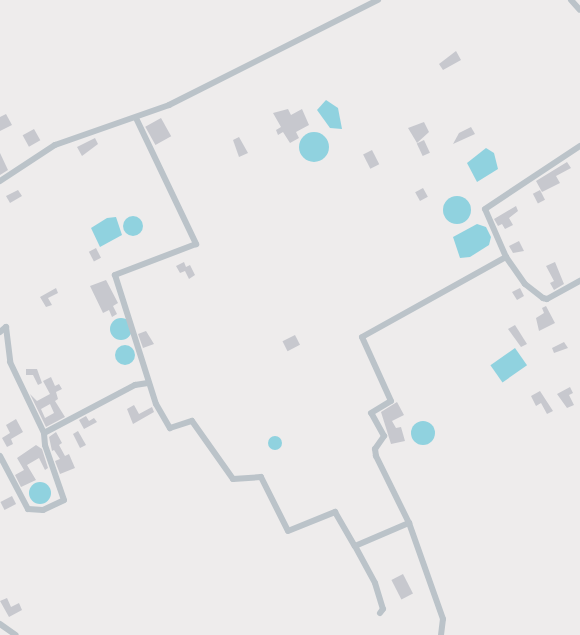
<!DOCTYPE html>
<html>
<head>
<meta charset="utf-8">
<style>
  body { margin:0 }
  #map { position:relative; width:580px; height:635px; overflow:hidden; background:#eeecec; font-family:"Work Sans",sans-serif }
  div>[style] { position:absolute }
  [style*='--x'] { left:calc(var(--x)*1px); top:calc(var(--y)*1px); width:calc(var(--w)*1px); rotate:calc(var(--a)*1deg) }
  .water>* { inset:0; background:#90d2df; transform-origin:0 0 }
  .round { border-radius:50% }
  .building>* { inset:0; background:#c7c8ce; transform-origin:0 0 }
  .street>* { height:6px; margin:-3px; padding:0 3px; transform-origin:3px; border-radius:3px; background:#bbc3c9 }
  span { translate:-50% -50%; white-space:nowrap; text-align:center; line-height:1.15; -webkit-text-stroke:3.5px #fff; paint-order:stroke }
</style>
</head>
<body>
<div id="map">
  <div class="water">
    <div style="clip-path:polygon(326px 100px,338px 108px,342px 129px,330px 128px,317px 110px)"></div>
    <div class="round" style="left:299px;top:132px;width:30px;height:30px"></div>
    <div style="clip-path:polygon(486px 148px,494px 153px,498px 169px,477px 182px,467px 163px)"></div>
    <div class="round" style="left:443px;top:196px;width:28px;height:28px"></div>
    <div class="round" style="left:123px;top:216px;width:20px;height:20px"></div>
    <div style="clip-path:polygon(116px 217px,122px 235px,100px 247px,91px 228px,107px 218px)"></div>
    <div style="clip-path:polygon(477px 224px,486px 227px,491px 237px,489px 245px,470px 257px,460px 258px,453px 237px)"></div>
    <div class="round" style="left:110px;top:318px;width:22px;height:22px"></div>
    <div class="round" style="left:115px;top:345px;width:20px;height:20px"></div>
    <div style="left:515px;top:348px;width:21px;height:30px;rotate:55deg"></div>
    <div class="round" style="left:411px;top:421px;width:24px;height:24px"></div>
    <div class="round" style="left:268px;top:436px;width:14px;height:14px"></div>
    <div class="round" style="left:29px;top:482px;width:22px;height:22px"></div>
  </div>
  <div class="building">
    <div style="clip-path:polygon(456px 51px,461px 60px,443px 70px,439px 64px)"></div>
    <div style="clip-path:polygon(288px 109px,291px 115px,302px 109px,309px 125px,296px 132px,299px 138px,290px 143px,283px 132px,278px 135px,276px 130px,281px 127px,273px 113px)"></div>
    <div style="clip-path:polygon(6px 114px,12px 125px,0 131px,0 117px)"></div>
    <div style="left:161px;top:118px;width:21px;height:18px;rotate:61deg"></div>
    <div style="clip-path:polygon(424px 122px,429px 132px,417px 143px,408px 128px)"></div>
    <div style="clip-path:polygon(471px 127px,475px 134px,453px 144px,459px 133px)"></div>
    <div style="left:34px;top:129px;width:13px;height:13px;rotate:61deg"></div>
    <div style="clip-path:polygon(239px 137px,248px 153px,239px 157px,233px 140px)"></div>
    <div style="clip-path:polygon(95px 138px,98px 144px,82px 156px,77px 147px)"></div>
    <div style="left:424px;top:140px;width:14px;height:8px;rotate:65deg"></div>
    <div style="left:372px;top:150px;width:16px;height:10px;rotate:63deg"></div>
    <div style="clip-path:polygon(0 153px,8px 170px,0 175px)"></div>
    <div style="clip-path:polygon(567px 162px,571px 168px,556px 176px,560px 183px,542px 192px,536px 181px)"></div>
    <div style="left:423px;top:188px;width:10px;height:9px;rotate:61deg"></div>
    <div style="clip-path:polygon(18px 190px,22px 196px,10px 203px,6px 196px)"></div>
    <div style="left:540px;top:190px;width:11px;height:8px;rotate:63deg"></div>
    <div style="clip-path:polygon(516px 206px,518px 211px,509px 218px,513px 225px,505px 229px,502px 224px,498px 226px,494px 219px)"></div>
    <div style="clip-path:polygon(519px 241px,524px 251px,513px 253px,509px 246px)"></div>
    <div style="left:96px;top:248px;width:11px;height:8px;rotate:63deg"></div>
    <div style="clip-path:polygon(184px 262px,186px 267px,190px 265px,195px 275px,189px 279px,185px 271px,180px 273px,176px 266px)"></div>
    <div style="clip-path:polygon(555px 262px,564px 284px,554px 290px,550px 283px,554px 281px,546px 266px)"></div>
    <div style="clip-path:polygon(106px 280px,118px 303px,113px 306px,117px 314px,112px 317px,109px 310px,103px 313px,90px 286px)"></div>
    <div style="clip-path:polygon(56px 288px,58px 293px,48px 298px,52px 305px,46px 307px,40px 297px)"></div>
    <div style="clip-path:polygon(520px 288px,524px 296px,517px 300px,512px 292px)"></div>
    <div style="clip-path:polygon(546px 306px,555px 323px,539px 331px,536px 318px,544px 313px,542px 308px)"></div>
    <div style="clip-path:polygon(515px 325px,527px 344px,521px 347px,508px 329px)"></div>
    <div style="clip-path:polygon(146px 331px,154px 344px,143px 348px,138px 334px)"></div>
    <div style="left:295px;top:335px;width:11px;height:14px;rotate:63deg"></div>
    <div style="clip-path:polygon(564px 342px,568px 348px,554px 353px,552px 348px)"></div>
    <div style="clip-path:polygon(26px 369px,37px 369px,42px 383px,38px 385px,33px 375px,26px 375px)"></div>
    <div style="clip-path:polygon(evenodd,51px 377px,55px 386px,59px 384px,62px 389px,56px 392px,58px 399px,55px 401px,65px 417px,46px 427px,30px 394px,37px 401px,50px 394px,43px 381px,51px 377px,50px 404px,54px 413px,45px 418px,41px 409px,50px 404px)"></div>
    <div style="clip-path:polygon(570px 387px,573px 393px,569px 395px,574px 405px,567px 408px,557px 394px)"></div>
    <div style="clip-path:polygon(540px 391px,553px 411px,547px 414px,541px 403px,536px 406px,531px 396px)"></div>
    <div style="clip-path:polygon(397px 402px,404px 415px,392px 421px,396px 428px,401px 427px,405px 441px,391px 444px,381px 412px)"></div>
    <div style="clip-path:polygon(134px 405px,139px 414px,152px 407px,154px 412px,133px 424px,127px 409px)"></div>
    <div style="clip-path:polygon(86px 416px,89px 421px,94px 418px,97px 422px,84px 429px,79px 420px)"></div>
    <div style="clip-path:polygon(16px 419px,23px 432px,11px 439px,13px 444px,7px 447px,2px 438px,10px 433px,6px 425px)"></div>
    <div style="clip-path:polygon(78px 431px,86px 445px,80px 448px,73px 434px)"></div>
    <div style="clip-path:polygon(56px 432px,62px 443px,59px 445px,65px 456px,69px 454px,75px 468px,60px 474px,55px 461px,60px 459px,54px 450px,52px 451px,49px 437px)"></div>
    <div style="clip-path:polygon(36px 445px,42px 449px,48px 468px,45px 470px,39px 458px,27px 465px,36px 480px,21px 487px,15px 475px,24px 470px,17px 458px)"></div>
    <div style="left:12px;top:496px;width:9px;height:13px;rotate:63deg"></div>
    <div style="left:403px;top:574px;width:22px;height:13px;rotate:63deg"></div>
    <div style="clip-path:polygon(7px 598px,11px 607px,19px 603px,22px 610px,9px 617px,0 601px)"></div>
  </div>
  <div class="street">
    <div style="--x:571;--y:0;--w:13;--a:48"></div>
    <div style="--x:136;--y:118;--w:140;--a:64.5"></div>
    <div style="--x:196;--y:244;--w:87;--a:159.1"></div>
    <div style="--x:115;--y:275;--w:135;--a:72.4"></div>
    <div style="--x:156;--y:404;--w:28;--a:60"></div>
    <div style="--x:170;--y:428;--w:23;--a:-18"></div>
    <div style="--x:192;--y:421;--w:71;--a:54.7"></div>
    <div style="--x:233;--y:479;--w:28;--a:-4"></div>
    <div style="--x:261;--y:477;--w:60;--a:63.4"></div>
    <div style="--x:288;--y:531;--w:51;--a:-22"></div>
    <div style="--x:335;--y:512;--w:39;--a:60"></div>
    <div style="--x:355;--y:546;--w:59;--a:-23.1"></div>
    <div style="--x:0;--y:181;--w:66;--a:-33.2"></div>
    <div style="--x:55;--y:145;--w:121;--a:-19.3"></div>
    <div style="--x:169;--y:105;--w:234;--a:-26.7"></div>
    <div style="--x:506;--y:257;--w:33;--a:55"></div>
    <div style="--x:525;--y:284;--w:23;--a:38"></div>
    <div style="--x:543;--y:298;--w:4;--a:14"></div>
    <div style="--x:547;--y:299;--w:38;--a:-29"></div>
    <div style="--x:0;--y:332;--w:8;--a:-40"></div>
    <div style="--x:6;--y:327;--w:35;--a:83"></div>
    <div style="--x:10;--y:362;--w:79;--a:64.4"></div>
    <div style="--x:44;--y:433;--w:103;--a:-27.8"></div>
    <div style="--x:135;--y:385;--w:13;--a:-9"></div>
    <div style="--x:0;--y:456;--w:60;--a:62.2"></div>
    <div style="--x:28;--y:509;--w:15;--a:4"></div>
    <div style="--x:43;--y:510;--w:23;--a:-25"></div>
    <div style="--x:64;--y:500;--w:58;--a:-109.1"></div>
    <div style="--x:45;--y:445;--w:12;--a:-95"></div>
    <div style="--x:355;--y:546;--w:42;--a:61.6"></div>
    <div style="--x:375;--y:583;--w:27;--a:73"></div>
    <div style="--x:383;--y:609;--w:5;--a:127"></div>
    <div style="--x:0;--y:624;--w:19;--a:35"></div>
    <div style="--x:441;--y:635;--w:16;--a:-83"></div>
    <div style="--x:443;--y:619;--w:102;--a:-109.5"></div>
    <div style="--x:409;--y:523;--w:75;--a:-116.2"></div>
    <div style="--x:376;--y:456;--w:7;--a:-98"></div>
    <div style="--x:375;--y:449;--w:16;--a:-55"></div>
    <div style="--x:384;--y:436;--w:26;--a:-119"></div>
    <div style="--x:371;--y:413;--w:23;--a:-31"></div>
    <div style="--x:391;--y:401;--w:70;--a:-114.4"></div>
    <div style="--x:362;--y:337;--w:165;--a:-29.1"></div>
    <div style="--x:506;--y:257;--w:52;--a:-113.6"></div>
    <div style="--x:485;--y:209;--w:114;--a:-33.6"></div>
  </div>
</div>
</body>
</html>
